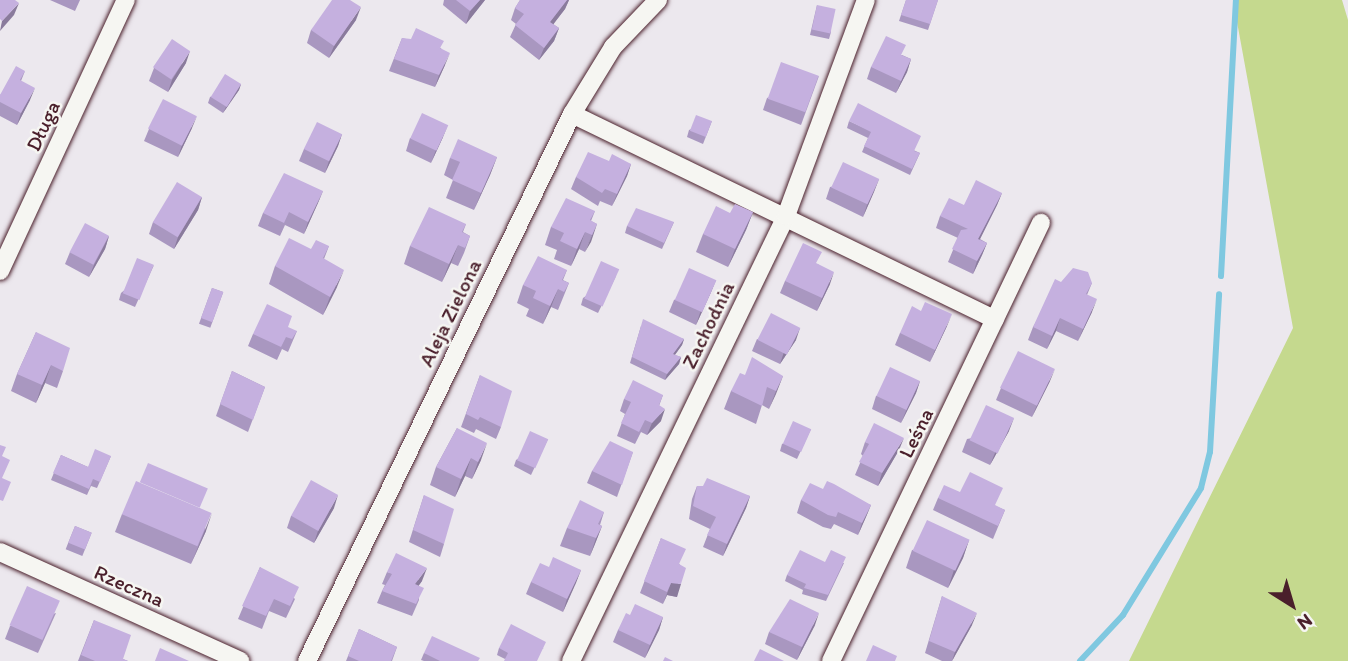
<!DOCTYPE html>
<html>
<head>
<meta charset="utf-8">
<style>
  body { margin:0 }
  #map { position:relative; width:1348px; height:661px; overflow:hidden; background:#ece8ee; font-family:Itim,sans-serif }
  div>[style] { position:absolute }
  [style*='--x'] { left:calc(var(--x)*1px); top:calc(var(--y)*1px); width:calc(var(--w)*1px); rotate:calc(var(--a)*1deg) }
  .green>* { inset:0; background:#c5d98e }
  .stream>* { height:6px; margin:-3px; padding:0 3px; transform-origin:3px; border-radius:3px; background:#7fc8e0 }
  .roads { filter:drop-shadow(0 0 2px #4a1f2b) drop-shadow(0 0 2px #4a1f2b) }
  .minor>* { height:18px; margin:-9px; padding:0 9px; transform-origin:9px; border-radius:9px; background:#f6f6f2 }
  .wall>* { inset:0; background:#a997c0; transform-origin:0 0 }
  .shaded-wall>* { inset:0; background:#8a7b9c }
  .building>* { inset:0; background:#c5b0df; transform-origin:0 0 }
  span { translate:-50% -50%; white-space:nowrap; text-align:center; line-height:1.15; -webkit-text-stroke:5px #f6f6f2; paint-order:stroke }
  .street-label { font-size:21px; color:#4a1f2b }
  .north { position:absolute; left:1257px; top:570px; width:70px; height:70px; -webkit-text-stroke:5px #f6f6f2; paint-order:stroke; rotate:143deg; font-size:19px; font-weight:700; line-height:28px; text-align:center; color:#4a1f2b }
  .north::after { content:''; display:block; margin:auto; width:24px; height:32px; background:#4a1f2b; clip-path:polygon(50% 0,100% 100%,50% 72%,0 100%) }
</style>
</head>
<body>
<div id="map">
  <div class="green">
    <div style="clip-path:polygon(1233px 0,1342px 0,1348px 20px,1348px 661px,1129px 661px,1293px 328px)"></div>
  </div>
  <div class="stream">
    <div style="--x:1221;--y:276;--w:276;--a:-86.9"></div>
    <div style="--x:1080;--y:661;--w:63;--a:-46.9"></div>
    <div style="--x:1123;--y:615;--w:149;--a:-58.4"></div>
    <div style="--x:1201;--y:488;--w:37;--a:-76"></div>
    <div style="--x:1210;--y:452;--w:158;--a:-86.7"></div>
  </div>
  <div class="roads">
    <div class="minor">
      <div style="--x:572;--y:114;--w:470;--a:25.9"></div>
      <div style="--x:0;--y:271;--w:299;--a:-65.1"></div>
      <div style="--x:0;--y:552;--w:264;--a:24.4"></div>
      <div style="--x:307;--y:661;--w:608;--a:-64.15"></div>
      <div style="--x:572;--y:114;--w:79;--a:-58.5"></div>
      <div style="--x:613;--y:47;--w:65;--a:-46.2"></div>
      <div style="--x:571;--y:661;--w:494;--a:-64.2"></div>
      <div style="--x:786;--y:216;--w:230;--a:-69.7"></div>
      <div style="--x:831;--y:661;--w:486;--a:-64.4"></div>
    </div>
  </div>
  <div class="wall">
    <div style="clip-path:polygon(50px 0,80px 0,75px 11px)"></div>
    <div style="clip-path:polygon(444px 0,485px 0,466px 24px,443px 5px)"></div>
    <div style="clip-path:polygon(520px 0,569px 0,565px 9px,553px 24px,559px 28px,554px 41px,539px 60px,510px 37px,516px 24px,511px 20px,515px 8px)"></div>
    <div style="clip-path:polygon(906px 0,938px 0,928px 30px,899px 21px)"></div>
    <div style="clip-path:polygon(817px 5px,831px 32px,829px 39px,810px 35px)"></div>
    <div style="clip-path:polygon(356px 20px,329px 58px,307px 43px,311px 30px)"></div>
    <div style="clip-path:polygon(402px 38px,441px 48px,445px 65px,435px 87px,389px 71px)"></div>
    <div style="clip-path:polygon(902px 55px,911px 59px,907px 72px,896px 93px,867px 79px,871px 67px)"></div>
    <div style="clip-path:polygon(186px 63px,168px 92px,149px 81px,154px 68px)"></div>
    <div style="clip-path:polygon(25px 71px,21px 81px,30px 100px,17px 125px,0 116px,0 95px)"></div>
    <div style="clip-path:polygon(819px 76px,801px 125px,763px 110px,767px 98px)"></div>
    <div style="clip-path:polygon(241px 84px,239px 90px,223px 113px,208px 103px,210px 97px)"></div>
    <div style="clip-path:polygon(712px 121px,703px 144px,687px 137px,689px 130px)"></div>
    <div style="clip-path:polygon(849px 121px,920px 153px,910px 175px,862px 152px,868px 138px,847px 128px)"></div>
    <div style="clip-path:polygon(192px 128px,178px 157px,144px 141px,149px 129px)"></div>
    <div style="clip-path:polygon(342px 134px,338px 146px,325px 173px,299px 161px,304px 149px)"></div>
    <div style="clip-path:polygon(443px 137px,431px 163px,406px 151px,410px 138px)"></div>
    <div style="clip-path:polygon(497px 157px,490px 175px,474px 210px,446px 198px,453px 180px,444px 175px,450px 158px)"></div>
    <div style="clip-path:polygon(609px 161px,631px 164px,627px 176px,612px 206px,600px 201px,598px 206px,571px 189px,576px 177px)"></div>
    <div style="clip-path:polygon(879px 179px,863px 217px,826px 199px,830px 187px)"></div>
    <div style="clip-path:polygon(323px 191px,304px 234px,285px 225px,280px 236px,258px 226px,263px 213px)"></div>
    <div style="clip-path:polygon(1002px 193px,997px 205px,980px 239px,987px 243px,982px 255px,973px 274px,948px 262px,958px 238px,936px 228px,940px 216px,964px 205px)"></div>
    <div style="clip-path:polygon(202px 197px,198px 210px,174px 249px,149px 234px,153px 222px)"></div>
    <div style="clip-path:polygon(595px 211px,591px 221px,597px 224px,585px 252px,579px 249px,571px 266px,554px 259px,557px 250px,545px 245px,551px 227px)"></div>
    <div style="clip-path:polygon(753px 212px,746px 230px,728px 267px,696px 252px,703px 234px,730px 213px)"></div>
    <div style="clip-path:polygon(674px 222px,662px 249px,625px 233px,627px 226px)"></div>
    <div style="clip-path:polygon(466px 224px,463px 232px,470px 236px,464px 253px,458px 266px,451px 263px,442px 282px,404px 264px,410px 246px)"></div>
    <div style="clip-path:polygon(109px 236px,105px 249px,89px 277px,65px 264px,70px 252px)"></div>
    <div style="clip-path:polygon(329px 246px,324px 259px,337px 287px,323px 315px,269px 284px,275px 266px,311px 249px)"></div>
    <div style="clip-path:polygon(818px 264px,830px 284px,817px 311px,780px 293px,785px 281px)"></div>
    <div style="clip-path:polygon(154px 265px,135px 307px,119px 300px,121px 293px)"></div>
    <div style="clip-path:polygon(567px 270px,563px 280px,569px 283px,558px 310px,551px 307px,543px 324px,526px 316px,529px 309px,517px 303px,523px 285px)"></div>
    <div style="clip-path:polygon(616px 276px,598px 313px,581px 305px,583px 298px)"></div>
    <div style="clip-path:polygon(716px 280px,711px 292px,696px 325px,669px 312px,674px 300px)"></div>
    <div style="clip-path:polygon(1061px 282px,1092px 283px,1087px 295px,1092px 312px,1078px 341px,1056px 331px,1047px 349px,1028px 340px,1033px 327px)"></div>
    <div style="left:212px;top:288px;width:12px;height:38px;rotate:20deg"></div>
    <div style="clip-path:polygon(641px 326px,684px 339px,682px 345px,675px 355px,681px 357px,679px 364px,665px 380px,630px 363px)"></div>
    <div style="clip-path:polygon(947px 326px,930px 362px,895px 345px,900px 333px)"></div>
    <div style="clip-path:polygon(297px 331px,288px 352px,282px 349px,277px 360px,248px 346px,253px 334px)"></div>
    <div style="clip-path:polygon(36px 332px,63px 371px,57px 388px,45px 383px,36px 403px,11px 391px,17px 374px)"></div>
    <div style="clip-path:polygon(757px 339px,796px 340px,780px 364px,752px 351px)"></div>
    <div style="clip-path:polygon(232px 371px,265px 387px,248px 432px,216px 416px)"></div>
    <div style="clip-path:polygon(480px 375px,501px 427px,496px 439px,476px 429px,474px 433px,461px 427px)"></div>
    <div style="clip-path:polygon(745px 375px,783px 376px,769px 409px,762px 405px,756px 424px,724px 409px,731px 391px)"></div>
    <div style="clip-path:polygon(920px 381px,916px 393px,901px 423px,872px 409px,876px 396px)"></div>
    <div style="clip-path:polygon(1050px 381px,1032px 417px,996px 400px,1001px 388px)"></div>
    <div style="clip-path:polygon(663px 395px,659px 406px,661px 421px,647px 435px,641px 432px,635px 444px,617px 436px,625px 414px,620px 411px,624px 399px)"></div>
    <div style="clip-path:polygon(457px 428px,481px 460px,472px 479px,465px 476px,455px 497px,430px 485px,436px 467px)"></div>
    <div style="clip-path:polygon(811px 429px,797px 459px,780px 451px,782px 444px)"></div>
    <div style="clip-path:polygon(1009px 431px,990px 465px,962px 452px,967px 439px)"></div>
    <div style="clip-path:polygon(548px 439px,531px 475px,514px 466px,516px 460px)"></div>
    <div style="clip-path:polygon(865px 442px,899px 450px,878px 486px,855px 475px,863px 456px,861px 454px)"></div>
    <div style="clip-path:polygon(633px 452px,617px 497px,587px 483px,592px 471px)"></div>
    <div style="clip-path:polygon(61px 455px,88px 467px,111px 456px,97px 488px,91px 486px,87px 495px,51px 480px)"></div>
    <div style="clip-path:polygon(697px 486px,750px 496px,746px 508px,723px 556px,703px 547px,710px 529px,689px 519px,692px 499px)"></div>
    <div style="clip-path:polygon(823px 489px,871px 505px,858px 535px,834px 524px,831px 529px,823px 527px,797px 513px,801px 500px)"></div>
    <div style="clip-path:polygon(960px 492px,1005px 510px,993px 539px,933px 510px,938px 498px)"></div>
    <div style="clip-path:polygon(424px 495px,444px 544px,440px 557px,409px 542px)"></div>
    <div style="clip-path:polygon(200px 508px,206px 531px,191px 564px,115px 532px,122px 514px)"></div>
    <div style="clip-path:polygon(334px 508px,314px 543px,287px 528px,291px 516px)"></div>
    <div style="clip-path:polygon(604px 512px,600px 525px,602px 526px,590px 556px,560px 546px,567px 528px)"></div>
    <div style="left:75px;top:526px;width:18px;height:25px;rotate:22deg"></div>
    <div style="clip-path:polygon(661px 538px,680px 565px,677px 597px,667px 595px,663px 604px,640px 593px)"></div>
    <div style="clip-path:polygon(969px 540px,963px 558px,948px 588px,906px 568px,912px 550px)"></div>
    <div style="clip-path:polygon(825px 562px,844px 563px,826px 601px,802px 594px,803px 590px,785px 581px,787px 575px)"></div>
    <div style="clip-path:polygon(260px 567px,295px 599px,286px 618px,269px 611px,262px 629px,238px 619px)"></div>
    <div style="clip-path:polygon(549px 567px,581px 570px,563px 612px,526px 594px,531px 582px)"></div>
    <div style="clip-path:polygon(387px 572px,422px 581px,419px 585px,419px 600px,412px 616px,377px 603px,382px 591px,385px 585px,382px 584px)"></div>
    <div style="clip-path:polygon(942px 596px,972px 625px,952px 661px,942px 661px,925px 653px)"></div>
    <div style="clip-path:polygon(56px 613px,38px 653px,5px 639px,10px 626px)"></div>
    <div style="clip-path:polygon(630px 615px,663px 617px,659px 630px,645px 658px,613px 642px,618px 630px)"></div>
    <div style="clip-path:polygon(94px 620px,123px 659px,128px 661px,78px 661px)"></div>
    <div style="clip-path:polygon(815px 625px,797px 660px,765px 644px,769px 632px)"></div>
    <div style="clip-path:polygon(359px 629px,397px 647px,392px 661px,346px 661px)"></div>
    <div style="clip-path:polygon(499px 648px,544px 648px,505px 659px,497px 655px)"></div>
    <div style="clip-path:polygon(424px 653px,479px 661px,424px 661px,421px 660px)"></div>
  </div>
  <div class="shaded-wall">
    <div style="clip-path:polygon(480px 0,485px 0,466px 24px,470px 11px)"></div>
    <div style="clip-path:polygon(567px 0,569px 0,565px 9px,546px 34px,550px 22px)"></div>
    <div style="clip-path:polygon(19px 3px,14px 15px,0 31px,2px 21px)"></div>
    <div style="clip-path:polygon(361px 7px,356px 20px,329px 58px,334px 46px)"></div>
    <div style="clip-path:polygon(559px 28px,554px 41px,539px 60px,544px 48px)"></div>
    <div style="clip-path:polygon(190px 51px,186px 63px,168px 92px,172px 80px)"></div>
    <div style="clip-path:polygon(450px 53px,445px 65px,435px 87px,439px 75px)"></div>
    <div style="clip-path:polygon(911px 59px,907px 72px,896px 93px,901px 81px)"></div>
    <div style="clip-path:polygon(241px 84px,239px 90px,223px 113px,226px 107px)"></div>
    <div style="clip-path:polygon(35px 88px,30px 100px,17px 125px,21px 113px)"></div>
    <div style="clip-path:polygon(197px 116px,192px 128px,178px 157px,182px 145px)"></div>
    <div style="clip-path:polygon(448px 125px,443px 137px,431px 163px,436px 150px)"></div>
    <div style="clip-path:polygon(342px 134px,338px 146px,325px 173px,329px 161px)"></div>
    <div style="clip-path:polygon(497px 157px,490px 175px,474px 210px,481px 193px)"></div>
    <div style="clip-path:polygon(631px 164px,627px 176px,612px 206px,617px 194px)"></div>
    <div style="clip-path:polygon(879px 179px,874px 192px,863px 217px,867px 205px)"></div>
    <div style="clip-path:polygon(323px 191px,318px 203px,304px 234px,308px 222px)"></div>
    <div style="clip-path:polygon(1002px 193px,997px 205px,974px 251px,978px 239px)"></div>
    <div style="clip-path:polygon(202px 197px,198px 210px,174px 249px,178px 237px)"></div>
    <div style="clip-path:polygon(753px 212px,746px 230px,728px 267px,735px 249px)"></div>
    <div style="clip-path:polygon(597px 224px,591px 242px,585px 252px,592px 235px)"></div>
    <div style="clip-path:polygon(585px 232px,579px 249px,571px 266px,577px 249px)"></div>
    <div style="clip-path:polygon(109px 236px,105px 249px,89px 277px,94px 265px)"></div>
    <div style="clip-path:polygon(987px 243px,982px 255px,973px 274px,977px 261px)"></div>
    <div style="clip-path:polygon(458px 245px,451px 263px,442px 282px,449px 264px)"></div>
    <div style="clip-path:polygon(344px 270px,337px 287px,323px 315px,330px 297px)"></div>
    <div style="clip-path:polygon(834px 272px,830px 284px,817px 311px,822px 298px)"></div>
    <div style="clip-path:polygon(716px 280px,711px 292px,696px 325px,700px 313px)"></div>
    <div style="clip-path:polygon(558px 289px,551px 307px,543px 324px,550px 306px)"></div>
    <div style="clip-path:polygon(1097px 299px,1092px 312px,1078px 341px,1083px 329px)"></div>
    <div style="clip-path:polygon(952px 314px,947px 326px,930px 362px,935px 350px)"></div>
    <div style="clip-path:polygon(1060px 318px,1056px 331px,1047px 349px,1052px 336px)"></div>
    <div style="clip-path:polygon(800px 328px,796px 340px,780px 364px,784px 352px)"></div>
    <div style="clip-path:polygon(684px 339px,682px 345px,671px 360px,673px 354px)"></div>
    <div style="clip-path:polygon(681px 357px,679px 364px,665px 380px,667px 374px)"></div>
    <div style="clip-path:polygon(51px 365px,45px 383px,36px 403px,42px 385px)"></div>
    <div style="clip-path:polygon(1055px 369px,1050px 381px,1032px 417px,1037px 405px)"></div>
    <div style="clip-path:polygon(783px 376px,776px 394px,769px 409px,776px 391px)"></div>
    <div style="clip-path:polygon(920px 381px,916px 393px,901px 423px,906px 411px)"></div>
    <div style="clip-path:polygon(665px 409px,661px 421px,647px 435px,652px 423px)"></div>
    <div style="clip-path:polygon(1014px 418px,1009px 431px,990px 465px,995px 453px)"></div>
    <div style="clip-path:polygon(904px 438px,899px 450px,878px 486px,882px 473px)"></div>
    <div style="clip-path:polygon(487px 443px,481px 460px,472px 479px,478px 462px)"></div>
    <div style="clip-path:polygon(471px 458px,465px 476px,455px 497px,461px 479px)"></div>
    <div style="clip-path:polygon(338px 495px,334px 508px,314px 543px,318px 531px)"></div>
    <div style="clip-path:polygon(750px 496px,746px 508px,723px 556px,727px 544px)"></div>
    <div style="clip-path:polygon(871px 505px,866px 517px,858px 535px,862px 523px)"></div>
    <div style="clip-path:polygon(212px 513px,206px 531px,191px 564px)"></div>
    <div style="clip-path:polygon(602px 526px,595px 544px,590px 556px,596px 538px)"></div>
    <div style="clip-path:polygon(969px 540px,963px 558px,948px 588px,954px 570px)"></div>
    <div style="clip-path:polygon(427px 568px,422px 581px,411px 596px,415px 584px)"></div>
    <div style="clip-path:polygon(581px 570px,576px 583px,563px 612px,567px 599px)"></div>
    <div style="clip-path:polygon(671px 583px,681px 584px,677px 597px,667px 595px,663px 604px)"></div>
    <div style="clip-path:polygon(819px 613px,815px 625px,797px 660px,802px 647px)"></div>
    <div style="clip-path:polygon(977px 613px,972px 625px,952px 661px,955px 652px)"></div>
    <div style="clip-path:polygon(663px 617px,659px 630px,645px 658px,650px 645px)"></div>
  </div>
  <div class="building">
    <div style="clip-path:polygon(0 0,15px 0,19px 3px,2px 21px,0 19px)"></div>
    <div style="clip-path:polygon(332px 0,350px 0,361px 7px,334px 46px,311px 30px)"></div>
    <div style="clip-path:polygon(456px 0,480px 0,470px 11px)"></div>
    <div style="clip-path:polygon(520px 0,567px 0,550px 22px,559px 28px,544px 48px,515px 25px,524px 14px,515px 8px)"></div>
    <div style="clip-path:polygon(906px 0,938px 0,930px 24px,901px 15px)"></div>
    <div style="left:817px;top:5px;width:19px;height:25px;rotate:12deg"></div>
    <div style="clip-path:polygon(416px 28px,444px 41px,440px 48px,450px 53px,439px 75px,394px 59px,402px 38px,411px 39px)"></div>
    <div style="clip-path:polygon(886px 36px,906px 45px,901px 55px,911px 59px,901px 81px,871px 67px)"></div>
    <div style="left:172px;top:39px;width:22px;height:34px;rotate:34deg"></div>
    <div style="left:781px;top:62px;width:40px;height:39px;rotate:20deg"></div>
    <div style="clip-path:polygon(16px 66px,25px 71px,20px 80px,35px 88px,21px 113px,0 102px,0 95px)"></div>
    <div style="left:225px;top:74px;width:19px;height:27px;rotate:32deg"></div>
    <div style="left:163px;top:99px;width:38px;height:33px;rotate:27deg"></div>
    <div style="clip-path:polygon(858px 103px,921px 136px,914px 151px,920px 153px,912px 169px,864px 146px,871px 132px,849px 121px)"></div>
    <div style="left:422px;top:113px;width:29px;height:28px;rotate:25deg"></div>
    <div style="left:696px;top:115px;width:17px;height:17px;rotate:21deg"></div>
    <div style="left:317px;top:122px;width:28px;height:30px;rotate:26deg"></div>
    <div style="clip-path:polygon(458px 139px,497px 157px,481px 193px,452px 180px,460px 162px,450px 158px)"></div>
    <div style="clip-path:polygon(588px 152px,609px 161px,612px 154px,631px 164px,617px 194px,605px 189px,602px 193px,576px 177px)"></div>
    <div style="left:843px;top:162px;width:40px;height:28px;rotate:25deg"></div>
    <div style="clip-path:polygon(284px 173px,323px 191px,308px 222px,289px 212px,284px 223px,263px 213px)"></div>
    <div style="clip-path:polygon(976px 180px,1002px 193px,978px 239px,987px 243px,977px 261px,952px 249px,961px 230px,968px 229px,940px 216px,949px 198px,964px 205px)"></div>
    <div style="left:177px;top:182px;width:29px;height:47px;rotate:31deg"></div>
    <div style="clip-path:polygon(566px 198px,595px 211px,590px 220px,597px 224px,592px 235px,585px 232px,577px 249px,560px 241px,564px 233px,551px 227px)"></div>
    <div style="clip-path:polygon(735px 204px,753px 212px,735px 249px,703px 234px,716px 206px,730px 213px)"></div>
    <div style="clip-path:polygon(429px 207px,466px 224px,462px 232px,470px 236px,465px 248px,458px 245px,449px 264px,410px 246px)"></div>
    <div style="clip-path:polygon(636px 208px,674px 222px,664px 243px,627px 226px)"></div>
    <div style="left:85px;top:223px;width:27px;height:33px;rotate:28deg"></div>
    <div style="clip-path:polygon(289px 238px,311px 249px,316px 240px,329px 246px,323px 258px,344px 270px,330px 297px,275px 266px)"></div>
    <div style="clip-path:polygon(803px 243px,822px 252px,816px 263px,834px 272px,822px 298px,785px 281px)"></div>
    <div style="clip-path:polygon(538px 256px,567px 270px,562px 280px,569px 283px,564px 292px,558px 289px,550px 306px,533px 298px,536px 291px,523px 285px)"></div>
    <div style="left:137px;top:258px;width:18px;height:38px;rotate:22deg"></div>
    <div style="left:601px;top:261px;width:20px;height:41px;rotate:24deg"></div>
    <div style="left:689px;top:268px;width:30px;height:35px;rotate:24deg"></div>
    <div style="clip-path:polygon(1073px 268px,1088px 272px,1092px 283px,1086px 294px,1097px 299px,1083px 329px,1060px 318px,1052px 336px,1033px 327px,1055px 279px,1061px 282px)"></div>
    <div style="left:212px;top:288px;width:12px;height:32px;rotate:20deg"></div>
    <div style="clip-path:polygon(925px 302px,952px 314px,935px 350px,900px 333px,912px 306px,921px 311px)"></div>
    <div style="clip-path:polygon(267px 304px,292px 316px,288px 327px,297px 331px,292px 339px,286px 337px,281px 347px,253px 334px)"></div>
    <div style="left:771px;top:313px;width:33px;height:30px;rotate:27deg"></div>
    <div style="clip-path:polygon(643px 319px,684px 339px,673px 354px,681px 357px,667px 374px,632px 357px)"></div>
    <div style="clip-path:polygon(36px 332px,70px 348px,63px 371px,51px 365px,42px 385px,17px 374px)"></div>
    <div style="left:1018px;top:351px;width:41px;height:41px;rotate:26deg"></div>
    <div style="clip-path:polygon(752px 357px,783px 376px,776px 391px,767px 387px,762px 406px,731px 391px,740px 373px,745px 375px)"></div>
    <div style="left:890px;top:367px;width:33px;height:32px;rotate:25deg"></div>
    <div style="clip-path:polygon(232px 371px,265px 387px,253px 420px,220px 404px)"></div>
    <div style="clip-path:polygon(480px 375px,512px 391px,501px 427px,480px 417px,478px 420px,466px 414px)"></div>
    <div style="clip-path:polygon(633px 380px,663px 395px,659px 405px,665px 409px,652px 423px,645px 420px,639px 432px,621px 423px,631px 402px,624px 399px)"></div>
    <div style="left:986px;top:405px;width:31px;height:39px;rotate:25deg"></div>
    <div style="left:793px;top:421px;width:20px;height:25px;rotate:24deg"></div>
    <div style="clip-path:polygon(874px 423px,904px 438px,882px 473px,859px 462px,869px 444px,865px 442px)"></div>
    <div style="clip-path:polygon(457px 428px,487px 443px,478px 462px,471px 458px,461px 479px,436px 467px)"></div>
    <div style="left:530px;top:431px;width:20px;height:32px;rotate:24deg"></div>
    <div style="clip-path:polygon(610px 441px,633px 452px,622px 485px,592px 471px)"></div>
    <div style="clip-path:polygon(0 445px,6px 447px,2px 456px,10px 460px,2px 478px,11px 482px,3px 501px,0 500px)"></div>
    <div style="clip-path:polygon(95px 449px,111px 456px,100px 482px,93px 479px,89px 489px,53px 473px,61px 455px,88px 467px)"></div>
    <div style="left:148px;top:463px;width:65px;height:21px;rotate:23deg"></div>
    <div style="clip-path:polygon(970px 472px,1003px 488px,995px 505px,1005px 510px,998px 526px,938px 498px,944px 485px,960px 492px)"></div>
    <div style="clip-path:polygon(707px 478px,750px 496px,727px 544px,707px 535px,716px 517px,693px 506px,697px 486px,703px 486px)"></div>
    <div style="left:311px;top:480px;width:31px;height:41px;rotate:29deg"></div>
    <div style="left:136px;top:481px;width:82px;height:36px;rotate:23deg"></div>
    <div style="clip-path:polygon(827px 481px,834px 484px,871px 505px,862px 523px,838px 512px,836px 517px,828px 515px,801px 500px,810px 483px,823px 489px)"></div>
    <div style="clip-path:polygon(424px 495px,454px 509px,444px 544px,413px 530px)"></div>
    <div style="clip-path:polygon(580px 500px,604px 512px,598px 524px,602px 526px,596px 538px,567px 528px)"></div>
    <div style="left:927px;top:520px;width:47px;height:34px;rotate:25deg"></div>
    <div style="left:75px;top:526px;width:18px;height:18px;rotate:22deg"></div>
    <div style="clip-path:polygon(661px 538px,686px 549px,679px 564px,686px 568px,681px 584px,671px 583px,667px 592px,644px 581px)"></div>
    <div style="clip-path:polygon(800px 550px,825px 562px,831px 550px,846px 557px,828px 595px,804px 588px,806px 584px,787px 575px)"></div>
    <div style="clip-path:polygon(396px 553px,427px 568px,415px 584px,424px 588px,416px 604px,382px 591px,392px 574px,387px 572px)"></div>
    <div style="clip-path:polygon(553px 557px,581px 570px,567px 599px,531px 582px,540px 563px,549px 567px)"></div>
    <div style="clip-path:polygon(260px 567px,299px 587px,290px 606px,274px 599px,266px 616px,242px 606px)"></div>
    <div style="left:27px;top:586px;width:36px;height:43px;rotate:24deg"></div>
    <div style="clip-path:polygon(942px 596px,977px 613px,955px 652px,929px 641px)"></div>
    <div style="clip-path:polygon(790px 599px,819px 613px,802px 647px,769px 632px)"></div>
    <div style="clip-path:polygon(635px 604px,663px 617px,650px 645px,618px 630px,626px 613px,630px 615px)"></div>
    <div style="clip-path:polygon(94px 620px,131px 635px,123px 659px,128px 661px,95px 661px,81px 655px)"></div>
    <div style="clip-path:polygon(511px 624px,546px 642px,537px 661px,504px 661px,508px 653px,499px 648px)"></div>
    <div style="clip-path:polygon(359px 629px,397px 647px,391px 661px,359px 661px,348px 656px)"></div>
    <div style="clip-path:polygon(432px 636px,480px 658px,478px 661px,440px 661px,424px 653px)"></div>
    <div style="clip-path:polygon(873px 645px,897px 656px,895px 661px,866px 661px)"></div>
    <div style="clip-path:polygon(160px 648px,189px 661px,155px 661px)"></div>
    <div style="clip-path:polygon(760px 649px,784px 661px,754px 661px)"></div>
    <div style="clip-path:polygon(665px 657px,673px 661px,663px 661px)"></div>
  </div>
  <div class="street-label">
    <span style="left:43px;top:126px;rotate:-65deg">Długa</span>
    <span style="left:450px;top:313px;rotate:-64deg">Aleja Zielona</span>
    <span style="left:708px;top:325px;rotate:-64deg">Zachodnia</span>
    <span style="left:916px;top:433px;rotate:-64deg">Leśna</span>
    <span style="left:129px;top:586px;rotate:24deg">Rzeczna</span>
  </div>
  <div class="north">N</div>
</div>
</body>
</html>
